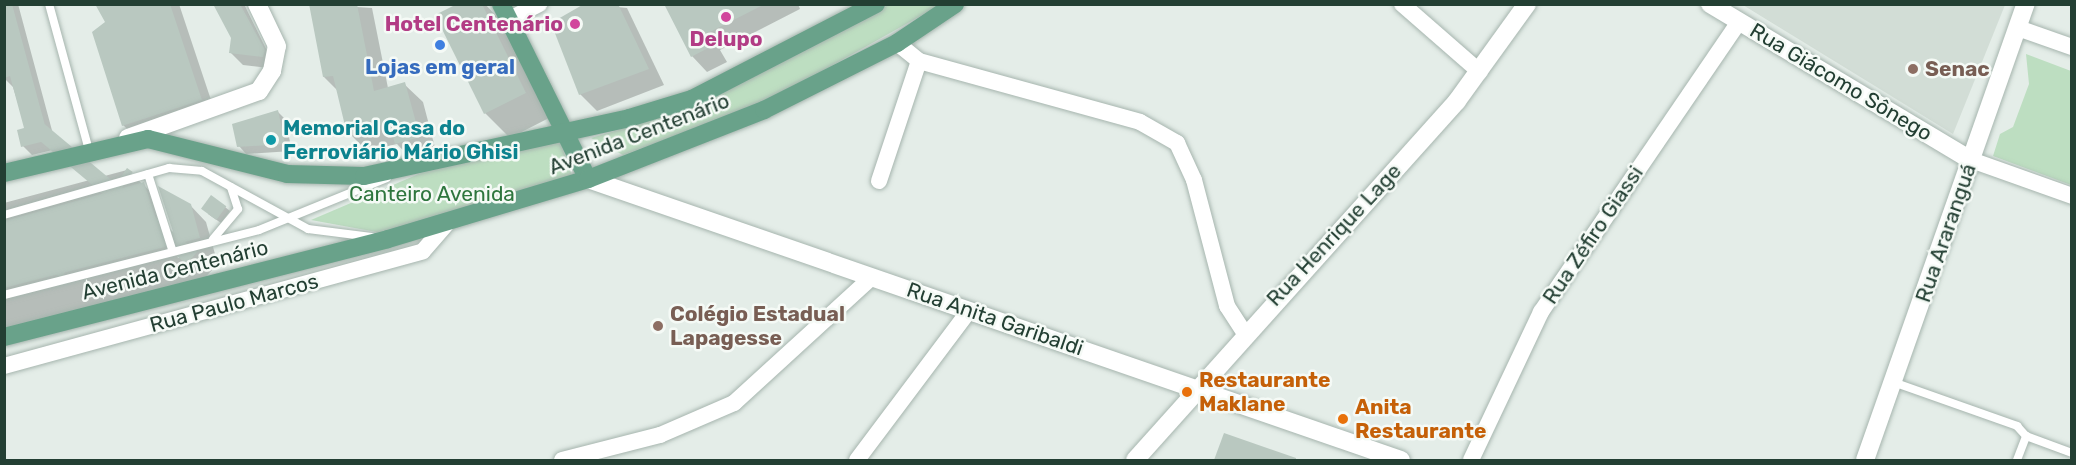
<!DOCTYPE html>
<html>
<head>
<meta charset="utf-8">
<style>
  body { margin:0 }
  #map { position:relative; width:2076px; height:465px; overflow:hidden; background:#e4ede8; font-family:Rubik,sans-serif }
  div>[style] { position:absolute }
  [style*='--x'] { left:calc(var(--x)*1px); top:calc(var(--y)*1px); width:calc(var(--w)*1px); rotate:calc(var(--a)*1deg) }
  .built>* { inset:0; background:#d2ddd6 }
  .green>* { inset:0; background:#bddec1 }
  .shadow>* { inset:0; background:#0003 }
  .building>* { inset:0; background:#b9c8c0; transform-origin:0 0 }
  .roads { filter:drop-shadow(0 0 2px #a6b5ae) drop-shadow(0 0 2px #a6b5ae) }
  .lane>* { height:8px; margin:-4px; padding:0 4px; transform-origin:4px; border-radius:4px; background:#fff }
  .street>* { height:16px; margin:-8px; padding:0 8px; transform-origin:8px; border-radius:8px; background:#fff }
  .secondary>* { height:18px; margin:-9px; padding:0 9px; transform-origin:9px; border-radius:9px; background:#fff }
  .primary>* { height:18px; margin:-9px; padding:0 9px; transform-origin:9px; border-radius:9px; background:#69a28a }
  .dots>* { width:16px; height:16px; translate:-50% -50%; box-sizing:border-box; border:3px solid #f5faf6; border-radius:50% }
  span { translate:-50% -50%; white-space:nowrap; text-align:center; line-height:1.15; -webkit-text-stroke:5px #f5faf6; paint-order:stroke }
  .hotel-label { font-size:21px; color:#b23c85; font-weight:700 }
  .right { translate:-100% -50%; text-align:right }
  .shop-label { font-size:21px; color:#366cbe; font-weight:700 }
  .education-label { font-size:21px; color:#785e54; font-weight:700 }
  .left { translate:0 -50%; text-align:left }
  .street-label { font-size:21px; color:#233f33 }
  .culture-label { font-size:21px; color:#0d838f; font-weight:700 }
  .park-label { font-size:21px; color:#2e763e }
  .food-label { font-size:21px; color:#c56008; font-weight:700 }
  .frame { position:absolute; inset:0; border:6px solid #233f33; pointer-events:none }
</style>
</head>
<body>
<div id="map">
  <div class="built">
    <div style="clip-path:polygon(1743px 5px,2005px 5px,1953px 134px)"></div>
  </div>
  <div class="green">
    <div style="clip-path:polygon(888px 5px,940px 5px,767px 102px,623px 155px,591px 138px,690px 109px)"></div>
    <div style="clip-path:polygon(2026px 54px,2071px 71px,2071px 185px,1993px 156px,2000px 134px,2013px 127px,2029px 84px)"></div>
    <div style="clip-path:polygon(560px 141px,572px 176px,382px 233px,311px 220px,421px 173px)"></div>
  </div>
  <div class="shadow">
    <div style="clip-path:polygon(4px 4px,18px 4px,57px 149px,32px 155px,23px 146px,26px 129px,13px 87px,4px 78px)"></div>
    <div style="clip-path:polygon(96px 4px,179px 4px,216px 115px,139px 140px,123px 125px,107px 22px)"></div>
    <div style="clip-path:polygon(214px 4px,244px 4px,276px 69px,243px 65px,230px 52px,232px 37px)"></div>
    <div style="clip-path:polygon(311px 4px,372px 8px,388px 88px,404px 84px,423px 102px,437px 155px,414px 162px,397px 144px,367px 151px,349px 133px,338px 91px,324px 77px)"></div>
    <div style="clip-path:polygon(460px 4px,485px 4px,501px 21px,549px 118px,510px 138px,485px 113px)"></div>
    <div style="clip-path:polygon(587px 4px,627px 8px,664px 85px,597px 111px,580px 94px)"></div>
    <div style="clip-path:polygon(666px 4px,798px 4px,800px 9px,720px 50px,727px 62px,707px 72px,692px 56px)"></div>
    <div style="clip-path:polygon(277px 111px,285px 119px,292px 151px,246px 154px,239px 146px)"></div>
    <div style="clip-path:polygon(127px 170px,160px 200px,178px 258px,190px 255px,178px 243px,190px 205px,206px 222px,215px 254px,201px 258px,212px 270px,203px 280px,4px 330px,4px 203px)"></div>
    <div style="clip-path:polygon(225px 207px,230px 211px,221px 223px,208px 214px)"></div>
    <div style="clip-path:polygon(1224px 435px,1283px 455px,1288px 460px,1215px 460px)"></div>
  </div>
  <div class="building">
    <div style="clip-path:polygon(4px 4px,12px 4px,49px 140px,21px 147px,17px 130px,24px 128px,10px 76px,4px 78px)"></div>
    <div style="clip-path:polygon(95px 4px,170px 4px,202px 100px,122px 126px,92px 32px,105px 22px)"></div>
    <div style="clip-path:polygon(213px 4px,240px 4px,265px 50px,263px 57px,229px 53px,231px 38px)"></div>
    <div style="clip-path:polygon(309px 4px,357px 4px,374px 91px,405px 82px,420px 137px,395px 144px,389px 123px,347px 134px,333px 76px,323px 77px)"></div>
    <div style="clip-path:polygon(457px 4px,482px 4px,526px 93px,484px 114px,435px 15px)"></div>
    <div style="clip-path:polygon(584px 4px,618px 4px,649px 69px,579px 95px,551px 23px)"></div>
    <div style="clip-path:polygon(664px 4px,765px 4px,706px 34px,712px 46px,691px 57px)"></div>
    <div style="clip-path:polygon(278px 110px,285px 144px,237px 147px,232px 124px)"></div>
    <div style="left:127px;top:168px;width:7px;height:128px;rotate:34deg"></div>
    <div style="clip-path:polygon(144px 182px,165px 247px,4px 288px,4px 221px)"></div>
    <div style="clip-path:polygon(158px 186px,191px 204px,200px 238px,177px 244px)"></div>
    <div style="left:211px;top:195px;width:19px;height:17px;rotate:36deg"></div>
    <div style="left:197px;top:252px;width:16px;height:199px;rotate:130deg"></div>
    <div style="clip-path:polygon(1224px 433px,1296px 458px,1296px 460px,1214px 460px)"></div>
  </div>
  <div class="roads">
    <div class="lane">
      <div style="--x:49;--y:4;--w:151;--a:74.7"></div>
      <div style="--x:148;--y:174;--w:79;--a:72.3"></div>
      <div style="--x:4;--y:215;--w:172;--a:-15.9"></div>
      <div style="--x:169;--y:168;--w:33;--a:5"></div>
      <div style="--x:202;--y:171;--w:121;--a:28.7"></div>
      <div style="--x:308;--y:229;--w:64;--a:7.2"></div>
      <div style="--x:213;--y:239;--w:39;--a:-50"></div>
      <div style="--x:238;--y:209;--w:23;--a:-108"></div>
      <div style="--x:4;--y:295;--w:263;--a:-14.3"></div>
      <div style="--x:259;--y:230;--w:138;--a:-22.1"></div>
      <div style="--x:1893;--y:382;--w:132;--a:19.5"></div>
      <div style="--x:2017;--y:426;--w:13;--a:48"></div>
      <div style="--x:2026;--y:436;--w:49;--a:20.3"></div>
      <div style="--x:2017;--y:460;--w:26;--a:-69"></div>
    </div>
    <div class="street">
      <div style="--x:1402;--y:4;--w:103;--a:41.1"></div>
      <div style="--x:508;--y:20;--w:35;--a:-27"></div>
      <div style="--x:2018;--y:28;--w:57;--a:19.4"></div>
      <div style="--x:897;--y:43;--w:28;--a:39"></div>
      <div style="--x:919;--y:61;--w:229;--a:15.4"></div>
      <div style="--x:1140;--y:122;--w:43;--a:29.6"></div>
      <div style="--x:1177;--y:143;--w:41;--a:65.3"></div>
      <div style="--x:1194;--y:180;--w:130;--a:75.3"></div>
      <div style="--x:1227;--y:306;--w:31;--a:57"></div>
      <div style="--x:1971;--y:160;--w:107;--a:19.6"></div>
      <div style="--x:879;--y:181;--w:126;--a:-71.6"></div>
      <div style="--x:4;--y:366;--w:434;--a:-15.3"></div>
      <div style="--x:423;--y:251;--w:41;--a:-48.9"></div>
      <div style="--x:562;--y:460;--w:101;--a:-14.3"></div>
      <div style="--x:660;--y:435;--w:81;--a:-23.4"></div>
      <div style="--x:734;--y:403;--w:187;--a:-42.4"></div>
      <div style="--x:857;--y:460;--w:186;--a:-53.1"></div>
      <div style="--x:1471;--y:460;--w:164;--a:-64.7"></div>
      <div style="--x:1541;--y:312;--w:351;--a:-55.7"></div>
    </div>
    <div class="secondary">
      <div style="--x:1710;--y:4;--w:304;--a:30.9"></div>
      <div style="--x:128;--y:138;--w:139;--a:-19.7"></div>
      <div style="--x:259;--y:91;--w:24;--a:-57"></div>
      <div style="--x:272;--y:71;--w:25;--a:-79"></div>
      <div style="--x:277;--y:46;--w:47;--a:-115.5"></div>
      <div style="--x:588;--y:179;--w:860;--a:19.07"></div>
      <div style="--x:1135;--y:460;--w:482;--a:-48.1"></div>
      <div style="--x:1457;--y:101;--w:120;--a:-54.2"></div>
      <div style="--x:1865;--y:460;--w:484;--a:-70.6"></div>
    </div>
    <div class="primary">
      <div style="--x:501;--y:4;--w:195;--a:63.6"></div>
      <div style="--x:4;--y:173;--w:148;--a:-13.3"></div>
      <div style="--x:148;--y:139;--w:143;--a:14.1"></div>
      <div style="--x:287;--y:174;--w:77;--a:1.5"></div>
      <div style="--x:364;--y:176;--w:271;--a:-12.3"></div>
      <div style="--x:629;--y:118;--w:66;--a:-16.8"></div>
      <div style="--x:692;--y:99;--w:207;--a:-27.3"></div>
      <div style="--x:4;--y:337;--w:396;--a:-14.3"></div>
      <div style="--x:388;--y:239;--w:209;--a:-16.7"></div>
      <div style="--x:588;--y:179;--w:189;--a:-21.4"></div>
      <div style="--x:764;--y:110;--w:149;--a:-26.7"></div>
      <div style="--x:897;--y:43;--w:70;--a:-33.9"></div>
    </div>
  </div>
  <div class="dots">
    <div style="left:726px;top:17px;background:#d1479c"></div>
    <div style="left:575px;top:24px;background:#d1479c"></div>
    <div style="left:440px;top:45px;background:#3f7fe0"></div>
    <div style="left:1913px;top:69px;background:#8d6e63"></div>
    <div style="left:271px;top:140px;background:#0f9aa8"></div>
    <div style="left:658px;top:326px;background:#8d6e63"></div>
    <div style="left:1187px;top:392px;background:#e8710a"></div>
    <div style="left:1343px;top:419px;background:#e8710a"></div>
  </div>
  <div class="hotel-label">
    <span class="right" style="left:563px;top:24px">Hotel Centenário</span>
    <span style="left:726px;top:39px">Delupo</span>
  </div>
  <div class="shop-label">
    <span style="left:440px;top:67px">Lojas em geral</span>
  </div>
  <div class="education-label">
    <span class="left" style="left:1925px;top:69px">Senac</span>
    <span class="left" style="left:670px;top:326px">Colégio Estadual<br>Lapagesse</span>
  </div>
  <div class="street-label">
    <span style="left:1841px;top:82px;rotate:31deg">Rua Giácomo Sônego</span>
    <span style="left:639px;top:134px;rotate:-21deg">Avenida Centenário</span>
    <span style="left:1946px;top:233px;rotate:-71deg">Rua Araranguá</span>
    <span style="left:1334px;top:235px;rotate:-47deg">Rua Henrique Lage</span>
    <span style="left:1593px;top:235px;rotate:-56deg">Rua Zéfiro Giassi</span>
    <span style="left:175px;top:270px;rotate:-14deg">Avenida Centenário</span>
    <span style="left:234px;top:303px;rotate:-15deg">Rua Paulo Marcos</span>
    <span style="left:995px;top:319px;rotate:19deg">Rua Anita Garibaldi</span>
  </div>
  <div class="culture-label">
    <span class="left" style="left:283px;top:140px">Memorial Casa do<br>Ferroviário Mário Ghisi</span>
  </div>
  <div class="park-label">
    <span style="left:432px;top:194px">Canteiro Avenida</span>
  </div>
  <div class="food-label">
    <span class="left" style="left:1199px;top:392px">Restaurante<br>Maklane</span>
    <span class="left" style="left:1355px;top:419px">Anita<br>Restaurante</span>
  </div>
  <div class="frame"></div>
</div>
</body>
</html>
